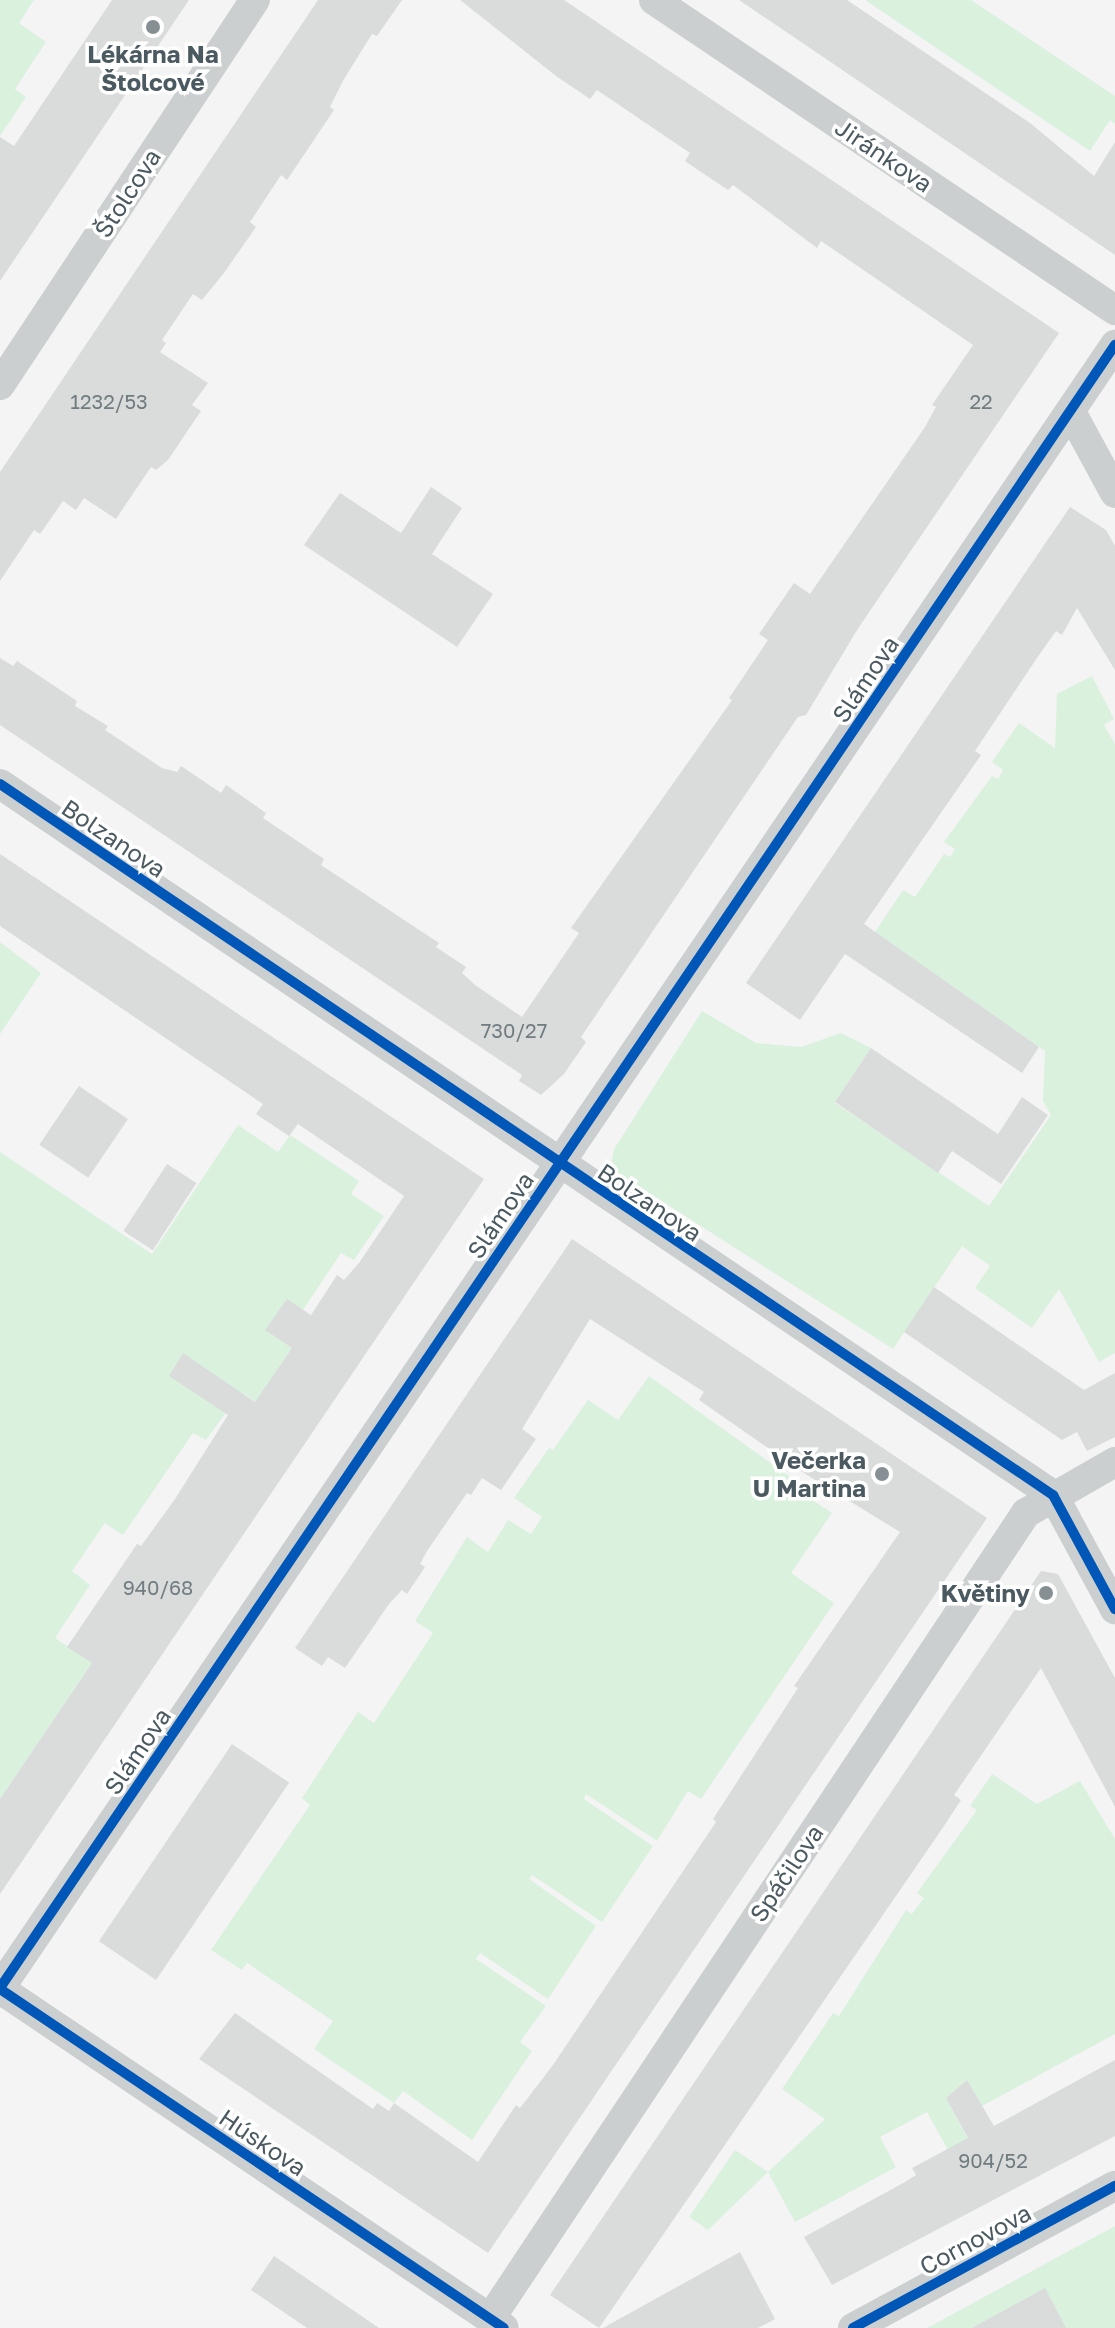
<!DOCTYPE html>
<html>
<head>
<meta charset="utf-8">
<style>
  body { margin:0 }
  #map { position:relative; width:1115px; height:2328px; overflow:hidden; background:#f4f4f4; font-family:"Golos Text",sans-serif }
  div>[style] { position:absolute }
  [style*='--x'] { left:calc(var(--x)*1px); top:calc(var(--y)*1px); width:calc(var(--w)*1px); rotate:calc(var(--a)*1deg) }
  .green>* { inset:0; background:#daf1de }
  .building>* { inset:0; background:#dadcdc; transform-origin:0 0 }
  .street>* { height:30px; margin:-15px; padding:0 15px; transform-origin:15px; border-radius:15px; background:#cbcfcf }
  .cycleway>* { height:10px; margin:-5px; padding:0 5px; transform-origin:5px; border-radius:5px; background:#0057b8 }
  .dots>* { width:22px; height:22px; translate:-50% -50%; box-sizing:border-box; border:4px solid #fff; border-radius:50% }
  span { translate:-50% -50%; white-space:nowrap; text-align:center; line-height:1.15; -webkit-text-stroke:7px #fff; paint-order:stroke }
  .number-label { font-size:20px; color:#707c80 }
  .number-label span { -webkit-text-stroke-width:0 }
  .poi-label { font-size:24px; color:#4b5a60; font-weight:700 }
  .right { translate:-100% -50%; text-align:right }
  .street-label { font-size:24px; color:#4b5a60 }
</style>
</head>
<body>
<div id="map">
  <div class="green">
    <div style="clip-path:polygon(0 0,34px 0,19px 23px,46px 42px,15px 89px,26px 97px,0 136px)"></div>
    <div style="clip-path:polygon(865px 0,971px 0,1115px 96px,1115px 124px,1110px 120px,1090px 151px)"></div>
    <div style="clip-path:polygon(1092px 676px,1114px 719px,1104px 725px,1115px 744px,1115px 1353px,1099px 1362px,1059px 1289px,1032px 1328px,975px 1288px,990px 1266px,962px 1246px,893px 1349px,618px 1173px,612px 1161px,614px 1149px,702px 1011px,756px 1043px,801px 1047px,841px 1033px,871px 1048px,835px 1103px,989px 1206px,1051px 1115px,1043px 1101px,1045px 1051px,873px 935px,903px 890px,915px 897px,944px 854px,950px 857px,955px 849px,944px 842px,992px 776px,998px 779px,1003px 770px,992px 762px,1019px 723px,1055px 748px,1057px 694px)"></div>
    <div style="clip-path:polygon(0 942px,41px 973px,0 1034px)"></div>
    <div style="clip-path:polygon(238px 1125px,278px 1152px,290px 1135px,359px 1181px,351px 1194px,384px 1216px,354px 1260px,341px 1253px,303px 1310px,266px 1330px,292px 1348px,256px 1402px,241px 1392px,206px 1440px,193px 1433px,123px 1535px,105px 1523px,72px 1571px,90px 1585px,55px 1638px,92px 1663px,0 1799px,0 1152px,152px 1254px)"></div>
    <div style="clip-path:polygon(649px 1376px,800px 1484px,797px 1490px,832px 1513px,791px 1573px,834px 1603px,701px 1799px,688px 1791px,657px 1841px,586px 1794px,584px 1799px,653px 1846px,602px 1922px,532px 1875px,529px 1879px,596px 1926px,548px 1999px,480px 1953px,476px 1959px,546px 2006px,520px 2042px,532px 2051px,472px 2140px,403px 2091px,394px 2103px,314px 2049px,333px 2021px,247px 1963px,242px 1970px,211px 1950px,310px 1805px,302px 1798px,358px 1712px,374px 1723px,433px 1633px,415px 1621px,467px 1537px,488px 1552px,508px 1520px,531px 1534px,542px 1517px,514px 1498px,549px 1448px,553px 1450px,588px 1400px,618px 1420px)"></div>
    <div style="clip-path:polygon(992px 1774px,1037px 1804px,1080px 1781px,1115px 1839px,1115px 2034px,982px 2106px,967px 2080px,946px 2098px,968px 2139px,948px 2150px,927px 2112px,880px 2137px,896px 2167px,795px 2222px,768px 2172px,708px 2230px,689px 2217px,735px 2150px,768px 2172px,825px 2119px,782px 2089px,833px 2013px,839px 2016px,906px 1910px,912px 1914px,924px 1898px,917px 1893px,977px 1810px,970px 1806px)"></div>
    <div style="clip-path:polygon(1115px 2226px,1115px 2328px,927px 2328px)"></div>
  </div>
  <div class="building">
    <div style="clip-path:polygon(112px 0,189px 0,0 281px,0 137px,14px 146px)"></div>
    <div style="clip-path:polygon(318px 0,402px 0,377px 36px,372px 34px,344px 79px,330px 107px,334px 110px,287px 180px,281px 175px,250px 222px,256px 227px,224px 273px,202px 300px,193px 294px,162px 340px,166px 343px,160px 352px,208px 383px,192px 405px,201px 411px,168px 460px,156px 470px,151px 467px,116px 519px,84px 498px,76px 510px,63px 501px,40px 534px,34px 530px,0 581px,0 472px)"></div>
    <div style="clip-path:polygon(460px 0,564px 0,1059px 333px,859px 627px,806px 715px,798px 717px,785px 736px,581px 1037px,586px 1042px,564px 1074px,541px 1095px,519px 1081px,522px 1075px,0 725px,0 658px,13px 666px,17px 661px,77px 701px,75px 706px,108px 726px,105px 730px,162px 768px,177px 772px,181px 766px,221px 793px,226px 785px,266px 813px,263px 818px,324px 859px,321px 865px,439px 943px,436px 947px,466px 967px,462px 973px,475px 985px,522px 1017px,579px 933px,571px 928px,732px 700px,729px 698px,768px 640px,759px 634px,794px 583px,810px 594px,925px 427px,936px 407px,932px 405px,973px 345px,821px 241px,817px 248px,733px 185px,728px 190px,698px 170px,685px 161px,690px 153px,597px 90px,590px 99px,556px 76px)"></div>
    <div style="clip-path:polygon(739px 0,847px 0,1030px 123px,1094px 176px,1115px 142px,1115px 255px)"></div>
    <div style="clip-path:polygon(431px 487px,462px 508px,432px 554px,493px 594px,457px 647px,304px 545px,340px 493px,401px 533px)"></div>
    <div style="clip-path:polygon(1070px 507px,1106px 530px,1115px 546px,1115px 670px,1077px 608px,1062px 635px,1056px 631px,1037px 658px,975px 751px,981px 755px,864px 924px,1039px 1047px,1022px 1073px,845px 954px,800px 1020px,746px 983px)"></div>
    <div style="clip-path:polygon(0 854px,484px 1179px,0 1894px,0 1799px,92px 1663px,67px 1647px,137px 1544px,141px 1546px,175px 1499px,228px 1415px,169px 1376px,183px 1353px,255px 1402px,292px 1348px,265px 1330px,287px 1299px,311px 1315px,337px 1275px,344px 1280px,359px 1263px,404px 1196px,298px 1124px,289px 1136px,256px 1114px,263px 1104px,0 926px)"></div>
    <div style="clip-path:polygon(871px 1048px,998px 1134px,1022px 1097px,1048px 1115px,1001px 1184px,952px 1151px,938px 1173px,835px 1102px)"></div>
    <div style="left:79px;top:1086px;width:59px;height:71px;rotate:34deg"></div>
    <div style="left:167px;top:1164px;width:35px;height:80px;rotate:33deg"></div>
    <div style="clip-path:polygon(572px 1239px,987px 1518px,488px 2253px,199px 2059px,235px 2013px,373px 2109px,377px 2103px,389px 2111px,394px 2103px,478px 2162px,516px 2105px,520px 2108px,553px 2065px,716px 1822px,713px 1819px,798px 1688px,794px 1686px,900px 1532px,807px 1475px,699px 1400px,704px 1392px,590px 1319px,522px 1429px,536px 1439px,501px 1490px,482px 1478px,471px 1495px,467px 1493px,427px 1551px,420px 1564px,425px 1567px,407px 1594px,402px 1590px,389px 1604px,345px 1668px,328px 1657px,322px 1666px,295px 1648px)"></div>
    <div style="clip-path:polygon(934px 1287px,1084px 1390px,1115px 1373px,1115px 1437px,1087px 1451px,1077px 1432px,1062px 1440px,904px 1332px)"></div>
    <div style="clip-path:polygon(1041px 1571px,1058px 1574px,1115px 1678px,1115px 1807px,1041px 1668px,954px 1795px,961px 1800px,942px 1829px,599px 2328px,550px 2295px)"></div>
    <div style="left:232px;top:1744px;width:69px;height:238px;rotate:34deg"></div>
    <div style="clip-path:polygon(1115px 2060px,1115px 2136px,832px 2285px,804px 2237px,905px 2182px,916px 2175px,912px 2168px,968px 2138px,946px 2098px,967px 2080px,994px 2126px)"></div>
    <div style="clip-path:polygon(740px 2252px,775px 2319px,758px 2328px,603px 2328px)"></div>
    <div style="clip-path:polygon(274px 2256px,379px 2328px,307px 2328px,251px 2290px)"></div>
    <div style="clip-path:polygon(1045px 2288px,1066px 2328px,972px 2328px)"></div>
  </div>
  <div class="street">
    <div style="--x:654;--y:0;--w:556;--a:33.92"></div>
    <div style="--x:0;--y:385;--w:462;--a:-56.5"></div>
    <div style="--x:1071;--y:412;--w:92;--a:61.5"></div>
    <div style="--x:0;--y:784;--w:1271;--a:34.03"></div>
    <div style="--x:1053;--y:1495;--w:130;--a:61.5"></div>
    <div style="--x:0;--y:1988;--w:1986;--a:-55.84"></div>
    <div style="--x:0;--y:1989;--w:607;--a:33.93"></div>
    <div style="--x:490;--y:2319;--w:968;--a:-56.38"></div>
    <div style="--x:1026;--y:1513;--w:103;--a:-29.8"></div>
    <div style="--x:853;--y:2328;--w:298;--a:-28.5"></div>
  </div>
  <div class="cycleway">
    <div style="--x:0;--y:784;--w:1271;--a:34.03"></div>
    <div style="--x:1053;--y:1495;--w:130;--a:61.5"></div>
    <div style="--x:0;--y:1988;--w:1986;--a:-55.84"></div>
    <div style="--x:0;--y:1989;--w:607;--a:33.93"></div>
    <div style="--x:853;--y:2328;--w:298;--a:-28.5"></div>
  </div>
  <div class="dots">
    <div style="left:153px;top:27px;background:#869094"></div>
    <div style="left:882px;top:1474px;background:#869094"></div>
    <div style="left:1046px;top:1593px;background:#869094"></div>
  </div>
  <div class="number-label">
    <span style="left:109px;top:401px">1232/53</span>
    <span style="left:981px;top:401px">22</span>
    <span style="left:514px;top:1030px">730/27</span>
    <span style="left:158px;top:1587px">940/68</span>
    <span style="left:993px;top:2160px">904/52</span>
  </div>
  <div class="poi-label">
    <span style="left:153px;top:68px">Lékárna Na<br>Štolcové</span>
    <span class="right" style="left:866px;top:1474px">Večerka<br>U Martina</span>
    <span class="right" style="left:1030px;top:1593px">Květiny</span>
  </div>
  <div class="street-label">
    <span style="left:884px;top:155px;rotate:34deg">Jiránkova</span>
    <span style="left:127px;top:193px;rotate:-57deg">Štolcova</span>
    <span style="left:865px;top:679px;rotate:-56deg">Slámova</span>
    <span style="left:114px;top:838px;rotate:34deg">Bolzanova</span>
    <span style="left:650px;top:1202px;rotate:34deg">Bolzanova</span>
    <span style="left:500px;top:1215px;rotate:-56deg">Slámova</span>
    <span style="left:137px;top:1751px;rotate:-56deg">Slámova</span>
    <span style="left:786px;top:1873px;rotate:-56deg">Spáčilova</span>
    <span style="left:263px;top:2142px;rotate:34deg">Húskova</span>
    <span style="left:975px;top:2239px;rotate:-28deg">Cornovova</span>
  </div>
</div>
</body>
</html>
